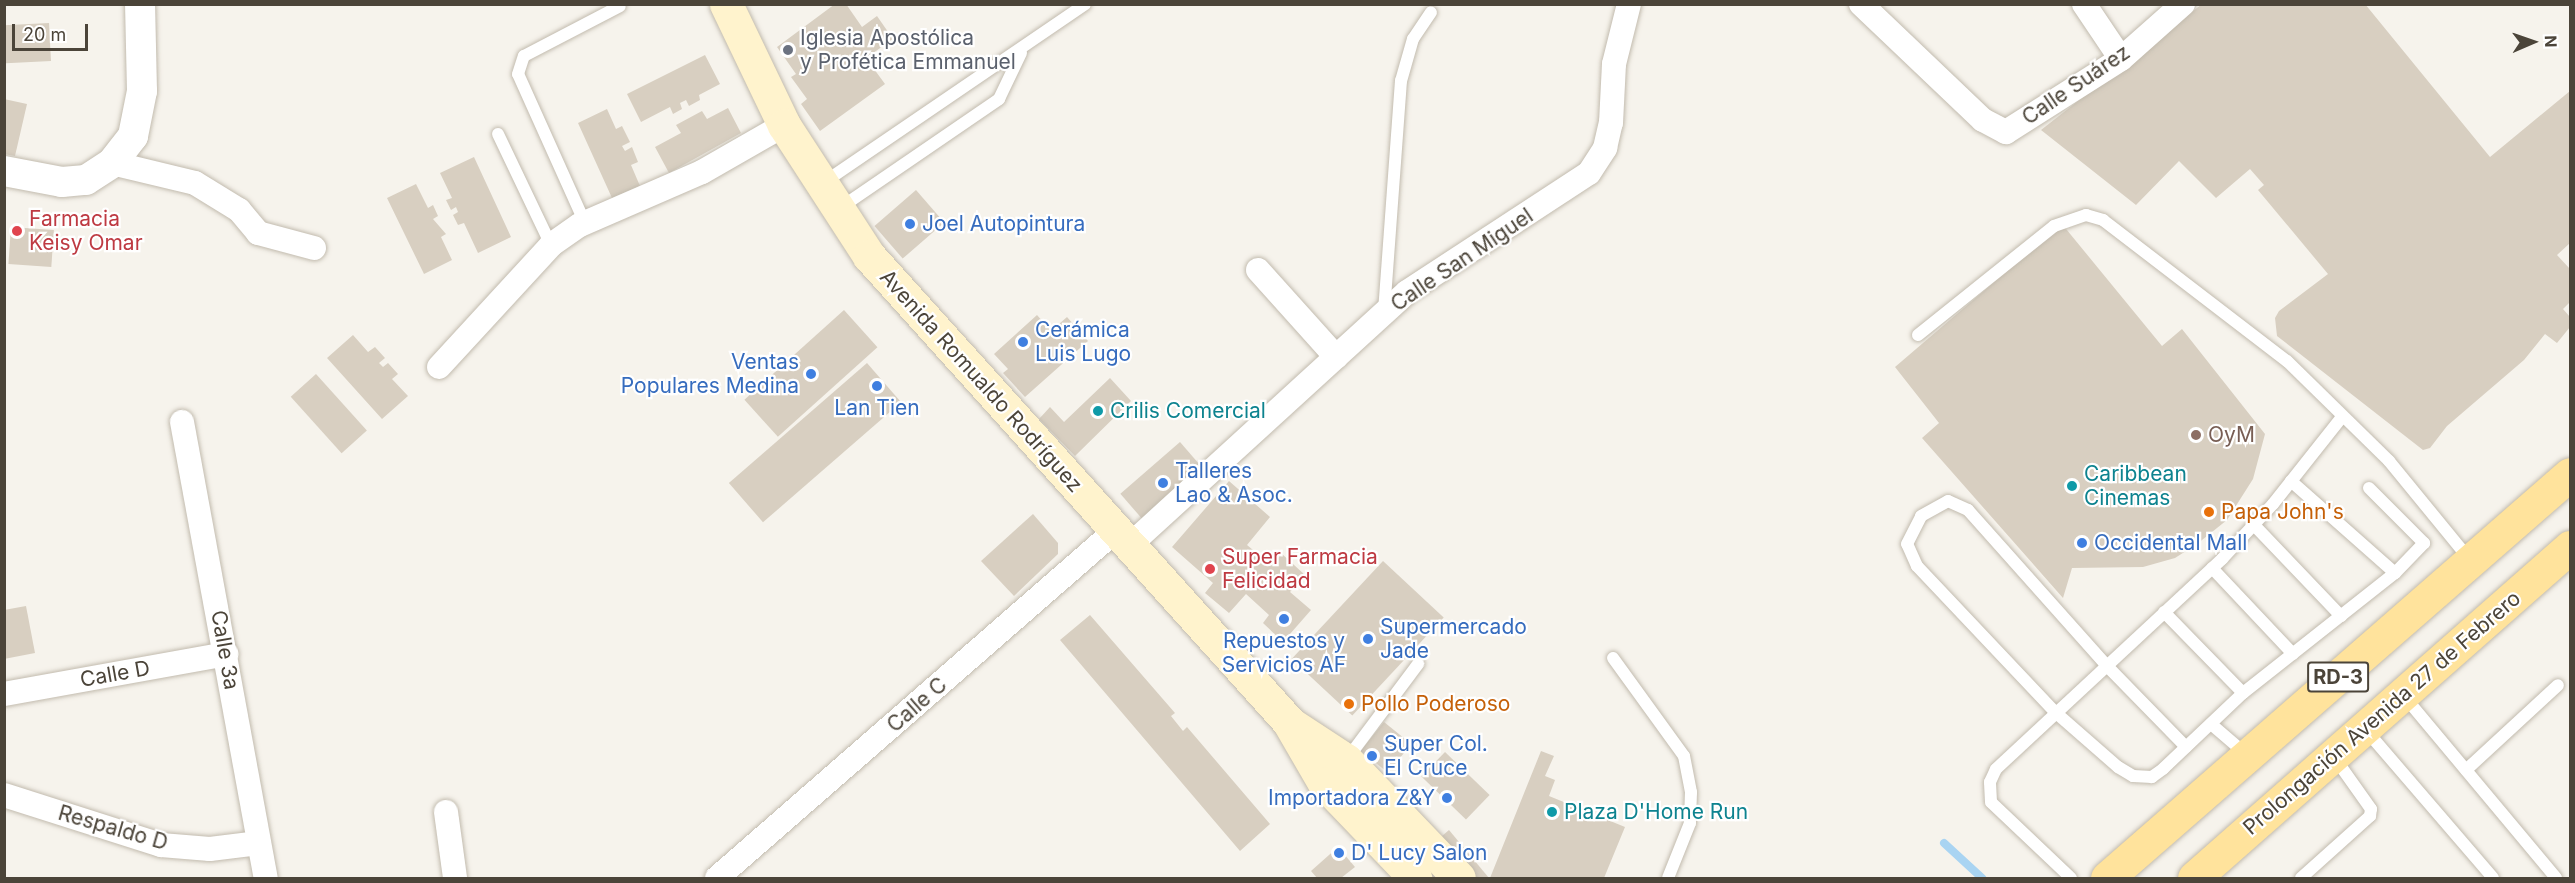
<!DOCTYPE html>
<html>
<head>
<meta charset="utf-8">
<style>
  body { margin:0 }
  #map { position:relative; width:2575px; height:883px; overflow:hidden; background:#f6f3ec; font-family:Inter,sans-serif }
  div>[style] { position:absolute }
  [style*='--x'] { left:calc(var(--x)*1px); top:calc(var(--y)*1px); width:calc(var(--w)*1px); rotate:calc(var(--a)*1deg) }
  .stream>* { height:8px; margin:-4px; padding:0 4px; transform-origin:4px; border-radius:4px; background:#a9d4f2 }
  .building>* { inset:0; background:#d8cfc1; transform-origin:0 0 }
  .roads { filter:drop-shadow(0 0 2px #c2bbae) drop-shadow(0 0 2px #c2bbae) }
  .service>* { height:12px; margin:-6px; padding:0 6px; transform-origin:6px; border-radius:6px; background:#fff }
  .minor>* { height:24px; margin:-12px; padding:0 12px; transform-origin:12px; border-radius:12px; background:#fff }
  .tertiary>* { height:30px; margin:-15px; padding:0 15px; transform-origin:15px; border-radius:15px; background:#fff }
  .secondary>* { height:33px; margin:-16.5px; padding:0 16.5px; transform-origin:16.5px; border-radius:16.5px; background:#fff3cd }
  .primary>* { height:33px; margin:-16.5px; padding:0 16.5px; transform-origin:16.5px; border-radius:16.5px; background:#ffe39c }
  .dots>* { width:16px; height:16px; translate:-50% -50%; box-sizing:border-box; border:3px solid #fff; border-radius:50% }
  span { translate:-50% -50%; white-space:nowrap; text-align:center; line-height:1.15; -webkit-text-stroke:4.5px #fff; paint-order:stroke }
  .shield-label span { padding:2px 4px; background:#fff; border:2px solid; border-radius:4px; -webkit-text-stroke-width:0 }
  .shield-label { font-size:20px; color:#4b4439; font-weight:700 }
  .worship-label { font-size:21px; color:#5b616d }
  .left { translate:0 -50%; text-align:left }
  .street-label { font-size:21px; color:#4b4439 }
  .health-label { font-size:21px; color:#be3a42 }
  .shop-label { font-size:21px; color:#366cbe }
  .right { translate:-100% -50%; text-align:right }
  .culture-label { font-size:21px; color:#0d838f }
  .education-label { font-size:21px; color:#785e54 }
  .food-label { font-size:21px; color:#c56008 }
  .frame { position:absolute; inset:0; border:6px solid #4b4439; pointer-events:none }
  .north { position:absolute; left:2503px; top:12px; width:60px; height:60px; -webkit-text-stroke:4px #fff; paint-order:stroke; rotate:88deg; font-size:16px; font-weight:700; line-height:24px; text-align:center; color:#4b4439 }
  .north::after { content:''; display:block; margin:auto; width:21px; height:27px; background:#4b4439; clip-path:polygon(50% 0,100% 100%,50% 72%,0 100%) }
  .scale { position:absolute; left:12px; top:24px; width:76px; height:27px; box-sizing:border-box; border:3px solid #4b4439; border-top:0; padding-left:8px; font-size:18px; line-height:21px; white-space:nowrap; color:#4b4439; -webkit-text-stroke:4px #fff; paint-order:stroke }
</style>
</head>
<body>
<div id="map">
  <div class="stream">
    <div style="--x:1944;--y:843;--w:52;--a:42.6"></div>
  </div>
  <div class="building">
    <div style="clip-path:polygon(835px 4px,846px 4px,862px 27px,877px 16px,893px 39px,866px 58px,885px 84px,820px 131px,801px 104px,807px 99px,791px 77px,796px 74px,777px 47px)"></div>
    <div style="clip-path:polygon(2202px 4px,2365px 4px,2490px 157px,2570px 91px,2570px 243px,2557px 255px,2570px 269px,2570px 302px,2563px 309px,2570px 317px,2570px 327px,2557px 343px,2545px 334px,2524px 360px,2447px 426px,2430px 448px,2423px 450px,2277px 336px,2275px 318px,2279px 311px,2328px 274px,2258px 190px,2264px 185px,2250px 169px,2216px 198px,2179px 161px,2136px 205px,2041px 130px)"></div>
    <div style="left:49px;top:23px;width:38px;height:45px;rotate:87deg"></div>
    <div style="clip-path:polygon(705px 55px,720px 84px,699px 95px,700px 100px,689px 106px,686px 100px,680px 103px,682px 109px,673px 114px,670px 107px,641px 122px,627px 94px)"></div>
    <div style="clip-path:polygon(4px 99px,27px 104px,15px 156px,4px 154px)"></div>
    <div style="clip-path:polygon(728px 108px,741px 133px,669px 173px,655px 147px,681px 133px,676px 125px,702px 111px,707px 119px)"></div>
    <div style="clip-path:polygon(607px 109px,616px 129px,622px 126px,630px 142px,622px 146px,625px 151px,632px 147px,638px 162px,631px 165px,640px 186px,612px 198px,578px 123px)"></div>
    <div style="clip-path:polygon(474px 157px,511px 237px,478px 253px,464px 223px,458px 225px,453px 215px,458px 212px,456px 207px,451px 210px,446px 200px,452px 198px,440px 173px)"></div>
    <div style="clip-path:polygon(416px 184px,428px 208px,433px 205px,438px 216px,433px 219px,446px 234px,441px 237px,452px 260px,424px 274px,387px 198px)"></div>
    <div style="left:916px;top:190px;width:43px;height:55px;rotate:49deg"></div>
    <div style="clip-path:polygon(2062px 224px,2162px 346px,2182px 329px,2265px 434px,2253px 479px,2227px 520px,2197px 544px,2175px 558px,2143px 567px,2072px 568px,2063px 598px,1922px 438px,1939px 423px,1895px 367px)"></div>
    <div style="left:11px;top:227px;width:43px;height:37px;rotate:4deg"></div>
    <div style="left:844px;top:310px;width:50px;height:134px;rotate:48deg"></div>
    <div style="clip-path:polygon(1037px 315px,1051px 331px,1067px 317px,1088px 341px,1025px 397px,1003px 373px,1008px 369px,994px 354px)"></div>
    <div style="clip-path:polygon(353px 335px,368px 352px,375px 347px,385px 358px,379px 363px,383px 367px,388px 363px,398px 374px,392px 379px,408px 396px,382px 419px,327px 358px)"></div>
    <div style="left:867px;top:363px;width:52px;height:183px;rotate:49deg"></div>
    <div style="left:316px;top:374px;width:76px;height:34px;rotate:48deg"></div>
    <div style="clip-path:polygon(1110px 378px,1131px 401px,1075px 456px,1039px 419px,1050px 407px,1064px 422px)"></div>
    <div style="left:1180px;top:442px;width:38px;height:79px;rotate:49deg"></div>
    <div style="clip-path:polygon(1229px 481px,1270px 517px,1247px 545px,1271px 565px,1265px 571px,1282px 554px,1305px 575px,1290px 592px,1311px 610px,1283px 642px,1263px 623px,1269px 615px,1246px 594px,1229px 613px,1205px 593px,1213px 583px,1172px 547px)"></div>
    <div style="clip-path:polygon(1033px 514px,1058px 543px,1058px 554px,1014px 596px,981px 561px)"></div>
    <div style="left:1383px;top:561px;width:83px;height:134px;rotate:43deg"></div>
    <div style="clip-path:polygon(26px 606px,35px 653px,4px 659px,4px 610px)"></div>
    <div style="clip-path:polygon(1090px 615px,1175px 713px,1171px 716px,1183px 731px,1187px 727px,1270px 824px,1240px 851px,1060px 640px)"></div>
    <div style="left:1384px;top:722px;width:35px;height:37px;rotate:39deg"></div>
    <div style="clip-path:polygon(1541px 751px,1554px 756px,1545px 776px,1555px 780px,1549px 796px,1625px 827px,1604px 878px,1490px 878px)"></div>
    <div style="left:1445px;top:752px;width:62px;height:34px;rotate:44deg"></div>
    <div style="clip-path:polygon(1449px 830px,1489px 878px,1469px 878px,1435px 842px)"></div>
    <div style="clip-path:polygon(1338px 847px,1355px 867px,1341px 878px,1317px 878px,1311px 871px)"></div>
  </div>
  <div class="roads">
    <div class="service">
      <div style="--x:498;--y:134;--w:123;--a:64.5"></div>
      <div style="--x:823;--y:183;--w:317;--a:-34.3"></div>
      <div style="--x:840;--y:208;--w:193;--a:-34.4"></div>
      <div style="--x:999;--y:99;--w:51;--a:-64.4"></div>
      <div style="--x:585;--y:223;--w:163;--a:-114.2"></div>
      <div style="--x:518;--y:74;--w:19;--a:-72"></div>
      <div style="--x:524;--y:56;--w:108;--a:-27.5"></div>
      <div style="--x:1384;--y:312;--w:232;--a:-85.8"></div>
      <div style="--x:1401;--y:81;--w:44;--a:-74.1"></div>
      <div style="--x:1413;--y:39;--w:32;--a:-56"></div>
      <div style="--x:1918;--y:335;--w:174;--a:-38.7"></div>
      <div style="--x:2054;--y:226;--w:34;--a:-19"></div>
      <div style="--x:2086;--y:215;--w:18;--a:16"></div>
      <div style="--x:2103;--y:220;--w:232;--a:37.5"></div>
      <div style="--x:2287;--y:361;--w:143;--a:44.4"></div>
      <div style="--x:2389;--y:461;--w:128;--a:50.7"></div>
      <div style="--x:2369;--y:488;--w:78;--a:45"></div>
      <div style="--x:2424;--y:543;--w:42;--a:134"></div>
      <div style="--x:2254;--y:525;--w:126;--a:46.3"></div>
      <div style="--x:2212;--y:568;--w:118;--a:46.7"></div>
      <div style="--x:2164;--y:612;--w:113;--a:45.7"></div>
      <div style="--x:2243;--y:693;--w:110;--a:136.5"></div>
      <div style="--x:2163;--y:769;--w:14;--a:144"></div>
      <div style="--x:2152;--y:777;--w:19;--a:-177"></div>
      <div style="--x:2133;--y:776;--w:17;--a:-149"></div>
      <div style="--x:2118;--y:767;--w:84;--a:-138.9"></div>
      <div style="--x:2055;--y:712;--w:201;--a:-133.4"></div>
      <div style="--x:1917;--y:566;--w:24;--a:-114"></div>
      <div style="--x:1907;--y:544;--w:31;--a:-63"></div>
      <div style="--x:1921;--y:516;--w:31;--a:-29"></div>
      <div style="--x:1948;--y:501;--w:22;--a:24"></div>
      <div style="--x:1968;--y:510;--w:209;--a:48.3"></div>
      <div style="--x:2107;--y:666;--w:113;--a:45.7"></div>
      <div style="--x:1613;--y:658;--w:121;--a:54.1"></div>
      <div style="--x:1684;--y:756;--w:37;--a:79"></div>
      <div style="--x:1691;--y:792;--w:31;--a:92"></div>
      <div style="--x:1690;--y:823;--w:59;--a:111.8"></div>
      <div style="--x:2243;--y:693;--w:194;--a:-38.3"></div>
      <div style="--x:2395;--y:573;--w:139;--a:-138.5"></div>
      <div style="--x:2404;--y:696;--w:237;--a:50.1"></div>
      <div style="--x:2211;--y:724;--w:46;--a:40.6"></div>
      <div style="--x:2365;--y:729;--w:196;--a:49.3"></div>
      <div style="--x:1347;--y:759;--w:119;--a:-53.2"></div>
      <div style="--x:2466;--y:770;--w:125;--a:-42.7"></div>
      <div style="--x:2071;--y:878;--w:110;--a:-136.5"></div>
      <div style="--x:1991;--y:802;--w:20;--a:-93"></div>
      <div style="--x:1990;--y:782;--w:14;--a:-65"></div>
      <div style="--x:1996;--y:769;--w:309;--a:-42.9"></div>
      <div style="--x:2222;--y:559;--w:75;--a:-47.2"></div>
      <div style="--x:2273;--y:504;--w:111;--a:-51.6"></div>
      <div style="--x:2301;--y:878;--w:93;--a:-41.9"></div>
      <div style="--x:2370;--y:816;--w:7;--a:-82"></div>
      <div style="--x:2371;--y:809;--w:64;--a:-125.4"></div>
    </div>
    <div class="minor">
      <div style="--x:1861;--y:4;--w:168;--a:43.6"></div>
      <div style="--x:1983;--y:120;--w:26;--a:28"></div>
      <div style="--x:2006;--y:132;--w:136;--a:-32.4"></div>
      <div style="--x:2121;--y:59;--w:83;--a:-41.6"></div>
      <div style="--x:2084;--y:4;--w:66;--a:56.1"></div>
      <div style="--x:112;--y:163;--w:85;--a:13.5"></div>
      <div style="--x:195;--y:183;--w:52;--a:31.5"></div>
      <div style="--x:239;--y:210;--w:30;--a:50"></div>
      <div style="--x:258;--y:233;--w:58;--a:15"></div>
      <div style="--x:1258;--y:270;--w:117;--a:48.1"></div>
      <div style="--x:439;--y:367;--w:166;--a:-47.4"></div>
      <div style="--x:551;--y:245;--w:35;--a:-35"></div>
      <div style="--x:580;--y:225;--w:133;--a:-23.5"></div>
      <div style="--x:702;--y:172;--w:95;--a:-29.8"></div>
      <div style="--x:182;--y:422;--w:464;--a:79.6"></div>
      <div style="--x:1130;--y:545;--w:375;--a:-42.4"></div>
      <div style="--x:1407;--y:292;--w:217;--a:-33.2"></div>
      <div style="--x:1589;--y:173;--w:30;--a:-57"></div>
      <div style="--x:1605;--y:148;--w:26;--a:-77"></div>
      <div style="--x:1611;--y:123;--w:59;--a:-87.1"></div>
      <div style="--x:1614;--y:64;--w:62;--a:-76"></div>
      <div style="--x:4;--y:694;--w:226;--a:-10.2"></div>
      <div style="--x:4;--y:795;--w:165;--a:17.7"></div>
      <div style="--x:161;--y:845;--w:49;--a:4.7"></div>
      <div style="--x:210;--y:849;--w:49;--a:-7"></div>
      <div style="--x:446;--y:812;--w:67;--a:82.2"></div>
      <div style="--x:717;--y:878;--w:529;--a:-41.09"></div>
    </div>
    <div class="tertiary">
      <div style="--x:4;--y:171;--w:59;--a:10.7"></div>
      <div style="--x:62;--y:182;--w:24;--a:-5"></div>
      <div style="--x:86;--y:180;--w:31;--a:-33"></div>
      <div style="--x:112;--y:163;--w:34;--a:-52"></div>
      <div style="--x:133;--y:136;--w:46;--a:-78.7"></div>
      <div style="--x:142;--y:91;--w:87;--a:-91.3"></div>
    </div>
    <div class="secondary">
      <div style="--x:726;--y:4;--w:134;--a:64.4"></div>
      <div style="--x:784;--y:125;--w:156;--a:57"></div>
      <div style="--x:869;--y:256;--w:626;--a:47.98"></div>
      <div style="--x:1288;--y:721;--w:72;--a:59.9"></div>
      <div style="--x:1324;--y:783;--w:132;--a:46.2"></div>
      <div style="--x:1294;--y:726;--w:62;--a:33.2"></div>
      <div style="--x:1346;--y:760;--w:163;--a:46.2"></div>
    </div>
    <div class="primary">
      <div style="--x:2107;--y:878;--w:614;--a:-41.11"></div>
      <div style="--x:2194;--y:878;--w:501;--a:-41.36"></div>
    </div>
  </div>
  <div class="dots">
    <div style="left:788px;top:50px;background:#6b7280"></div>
    <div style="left:910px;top:224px;background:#3f7fe0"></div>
    <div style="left:17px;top:231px;background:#e0444e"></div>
    <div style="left:1023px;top:342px;background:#3f7fe0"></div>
    <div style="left:811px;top:374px;background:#3f7fe0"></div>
    <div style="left:877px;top:386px;background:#3f7fe0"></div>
    <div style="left:1098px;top:411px;background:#0f9aa8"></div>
    <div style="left:2196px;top:435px;background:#8d6e63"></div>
    <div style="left:1163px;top:483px;background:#3f7fe0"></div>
    <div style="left:2072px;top:486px;background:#0f9aa8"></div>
    <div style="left:2209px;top:512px;background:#e8710a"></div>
    <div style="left:2082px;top:543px;background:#3f7fe0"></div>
    <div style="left:1210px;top:569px;background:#e0444e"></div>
    <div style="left:1284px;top:619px;background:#3f7fe0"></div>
    <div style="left:1368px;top:639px;background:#3f7fe0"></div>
    <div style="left:1349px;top:704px;background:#e8710a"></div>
    <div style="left:1372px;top:756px;background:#3f7fe0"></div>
    <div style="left:1447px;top:798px;background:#3f7fe0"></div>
    <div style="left:1552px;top:812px;background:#0f9aa8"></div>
    <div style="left:1339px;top:853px;background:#3f7fe0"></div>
  </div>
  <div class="shield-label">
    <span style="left:2338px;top:677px">RD-3</span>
  </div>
  <div class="worship-label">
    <span class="left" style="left:800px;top:50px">Iglesia Apostólica<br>y Profética Emmanuel</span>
  </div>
  <div class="street-label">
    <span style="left:2076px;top:85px;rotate:-34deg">Calle Suárez</span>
    <span style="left:1462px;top:260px;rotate:-34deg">Calle San Miguel</span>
    <span style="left:981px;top:381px;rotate:48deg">Avenida Romualdo Rodríguez</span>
    <span style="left:225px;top:650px;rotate:80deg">Calle 3a</span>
    <span style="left:115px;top:674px;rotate:-10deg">Calle D</span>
    <span style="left:917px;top:705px;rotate:-41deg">Calle C</span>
    <span style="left:2382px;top:713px;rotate:-41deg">Prolongación Avenida 27 de Febrero</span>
    <span style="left:113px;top:828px;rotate:16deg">Respaldo D</span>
  </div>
  <div class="health-label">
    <span class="left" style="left:29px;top:231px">Farmacia<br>Keisy Omar</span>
    <span class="left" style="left:1222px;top:569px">Super Farmacia<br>Felicidad</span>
  </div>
  <div class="shop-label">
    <span class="left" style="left:922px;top:224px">Joel Autopintura</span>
    <span class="left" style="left:1035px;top:342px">Cerámica<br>Luis Lugo</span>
    <span class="right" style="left:799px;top:374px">Ventas<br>Populares Medina</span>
    <span style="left:877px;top:408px">Lan Tien</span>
    <span class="left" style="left:1175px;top:483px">Talleres<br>Lao &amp; Asoc.</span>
    <span class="left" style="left:2094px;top:543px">Occidental Mall</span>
    <span class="left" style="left:1380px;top:639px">Supermercado<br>Jade</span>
    <span style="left:1284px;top:653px">Repuestos y<br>Servicios AF</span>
    <span class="left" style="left:1384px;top:756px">Super Col.<br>El Cruce</span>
    <span class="right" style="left:1435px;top:798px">Importadora Z&amp;Y</span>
    <span class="left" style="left:1351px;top:853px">D' Lucy Salon</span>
  </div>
  <div class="culture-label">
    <span class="left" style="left:1110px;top:411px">Crilis Comercial</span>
    <span class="left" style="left:2084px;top:486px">Caribbean<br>Cinemas</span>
    <span class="left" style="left:1564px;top:812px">Plaza D'Home Run</span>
  </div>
  <div class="education-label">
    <span class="left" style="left:2208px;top:435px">OyM</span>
  </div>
  <div class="food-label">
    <span class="left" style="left:2221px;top:512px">Papa John's</span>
    <span class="left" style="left:1361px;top:704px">Pollo Poderoso</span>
  </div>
  <div class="frame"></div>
  <div class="north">N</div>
  <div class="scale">20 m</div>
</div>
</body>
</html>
